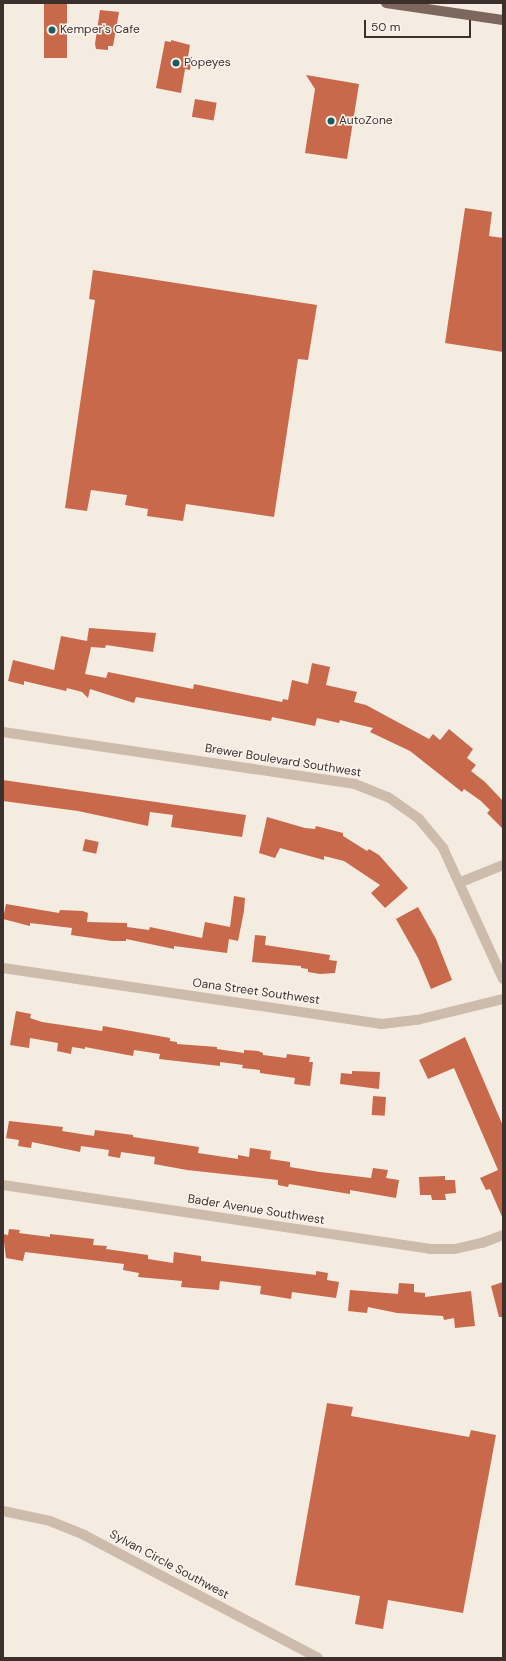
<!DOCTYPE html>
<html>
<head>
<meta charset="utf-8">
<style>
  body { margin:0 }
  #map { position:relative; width:506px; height:1661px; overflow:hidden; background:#f4ebe1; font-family:"DM Sans",sans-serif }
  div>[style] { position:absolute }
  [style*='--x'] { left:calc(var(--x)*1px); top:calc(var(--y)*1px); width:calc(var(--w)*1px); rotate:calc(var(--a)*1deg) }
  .building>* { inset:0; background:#c8694b; transform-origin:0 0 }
  .minor>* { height:10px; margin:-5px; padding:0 5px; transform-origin:5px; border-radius:5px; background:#cdbbac }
  .primary>* { height:10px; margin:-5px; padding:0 5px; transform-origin:5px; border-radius:5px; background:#7d675c }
  .dots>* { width:11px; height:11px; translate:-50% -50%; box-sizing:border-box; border:2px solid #fbf5ee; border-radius:50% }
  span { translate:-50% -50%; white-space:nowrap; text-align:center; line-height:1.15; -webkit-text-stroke:3px #fbf5ee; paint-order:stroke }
  .poi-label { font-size:12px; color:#3b302b }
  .left { translate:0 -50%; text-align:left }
  .street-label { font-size:12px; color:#3b302b }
  .frame { position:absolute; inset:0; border:4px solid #3b302b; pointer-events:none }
  .scale { position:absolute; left:364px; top:20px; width:107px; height:18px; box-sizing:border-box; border:2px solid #3b302b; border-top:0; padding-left:5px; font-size:12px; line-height:14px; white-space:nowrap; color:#3b302b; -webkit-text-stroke:3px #fbf5ee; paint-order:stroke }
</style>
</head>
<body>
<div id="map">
  <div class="building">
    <div style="left:44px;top:3px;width:23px;height:55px"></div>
    <div style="clip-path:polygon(100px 10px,119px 12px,113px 46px,108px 46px,108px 50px,96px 49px,95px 44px)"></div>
    <div style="clip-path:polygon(171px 40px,190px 45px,188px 57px,192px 57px,190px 70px,185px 69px,181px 93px,156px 88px,165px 41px,171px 42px)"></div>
    <div style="clip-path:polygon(306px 75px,359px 84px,347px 159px,305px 153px,315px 89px)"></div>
    <div style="left:195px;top:99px;width:22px;height:18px;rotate:10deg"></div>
    <div style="clip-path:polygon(465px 208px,492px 212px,489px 236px,503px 238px,503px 352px,445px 343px)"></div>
    <div style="clip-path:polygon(93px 270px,317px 305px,308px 360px,298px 359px,274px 517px,186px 504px,183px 521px,147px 516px,148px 509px,125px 505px,127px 495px,91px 490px,87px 511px,65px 508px,95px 300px,89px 299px)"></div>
    <div style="clip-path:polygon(89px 628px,156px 633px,153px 652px,106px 645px,105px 648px,91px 647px,85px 674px,106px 678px,108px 672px,193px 689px,194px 684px,282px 702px,283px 699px,288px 700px,292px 680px,308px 684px,312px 663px,330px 667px,326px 685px,357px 692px,354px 702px,366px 705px,429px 739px,433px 734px,440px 740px,449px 729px,473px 749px,467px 758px,476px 765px,471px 771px,485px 782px,503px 801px,503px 829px,487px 813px,490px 810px,481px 801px,464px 789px,462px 792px,410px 751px,370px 732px,373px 728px,340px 720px,339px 723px,317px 718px,315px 726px,272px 717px,271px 721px,136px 697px,134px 703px,90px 689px,88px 698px,82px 692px,67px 688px,66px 691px,24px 681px,24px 685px,8px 681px,13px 660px,54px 670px,61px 636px,87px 641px)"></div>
    <div style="clip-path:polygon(3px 780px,246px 815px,242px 837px,171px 827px,173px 815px,150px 812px,148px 826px,78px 811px,3px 801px)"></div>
    <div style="clip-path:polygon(267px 817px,305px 828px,315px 829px,316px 826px,343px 833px,343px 836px,367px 851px,369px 849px,379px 855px,408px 888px,385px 908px,371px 893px,380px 885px,344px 861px,324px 856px,324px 860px,280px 848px,275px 858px,259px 853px)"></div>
    <div style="left:85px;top:839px;width:14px;height:12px;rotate:12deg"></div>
    <div style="clip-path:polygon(234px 896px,245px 898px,244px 911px,238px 941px,229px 939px,227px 953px,174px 946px,174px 949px,126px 939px,126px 941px,112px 941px,71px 935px,72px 928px,30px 923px,30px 926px,3px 919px,6px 904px,59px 913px,60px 910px,83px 911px,88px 913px,87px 922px,127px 923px,127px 927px,149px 930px,150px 927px,202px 938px,205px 922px,230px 927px)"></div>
    <div style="clip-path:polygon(418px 907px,436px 939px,452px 980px,431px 989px,418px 958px,396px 919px)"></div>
    <div style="clip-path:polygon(255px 935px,266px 936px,265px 945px,330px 955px,329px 960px,337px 961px,335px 973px,320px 974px,308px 972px,308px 969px,301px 968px,301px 966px,252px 962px)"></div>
    <div style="clip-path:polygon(16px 1011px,31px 1014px,30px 1018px,42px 1022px,102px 1031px,103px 1026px,170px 1038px,170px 1041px,177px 1042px,177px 1044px,217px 1047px,217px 1049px,244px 1053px,244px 1050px,258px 1051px,263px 1053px,263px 1055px,286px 1058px,287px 1054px,310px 1057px,309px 1062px,313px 1062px,310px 1086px,294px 1084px,295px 1078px,260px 1073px,260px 1070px,242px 1068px,243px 1065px,220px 1062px,220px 1066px,159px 1059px,160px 1054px,134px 1050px,133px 1056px,85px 1047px,85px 1049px,72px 1047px,71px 1054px,57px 1051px,58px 1043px,30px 1038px,29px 1048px,10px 1045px)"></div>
    <div style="clip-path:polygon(465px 1037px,503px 1126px,503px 1219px,490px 1189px,486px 1190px,480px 1178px,498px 1170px,454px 1068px,428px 1079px,419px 1060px)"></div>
    <div style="clip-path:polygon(352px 1071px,380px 1072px,379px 1089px,340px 1084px,341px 1073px,352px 1074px)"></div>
    <div style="left:373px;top:1096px;width:13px;height:19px;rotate:4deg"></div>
    <div style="clip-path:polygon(9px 1121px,63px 1127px,62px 1131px,94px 1136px,95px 1130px,133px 1135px,133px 1137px,199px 1147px,198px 1153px,238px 1159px,238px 1155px,249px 1157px,250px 1148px,271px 1151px,270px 1159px,290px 1162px,290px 1167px,320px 1172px,371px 1178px,373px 1168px,388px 1170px,386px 1178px,399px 1180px,396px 1198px,350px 1190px,350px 1194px,289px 1184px,288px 1187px,278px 1185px,278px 1180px,187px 1170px,154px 1164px,155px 1157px,121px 1152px,120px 1158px,108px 1156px,109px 1150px,81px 1146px,80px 1152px,32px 1142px,31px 1148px,18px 1146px,19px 1140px,6px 1138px)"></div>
    <div style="clip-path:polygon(445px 1176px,445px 1180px,455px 1180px,456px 1193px,445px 1194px,446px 1200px,432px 1200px,431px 1195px,420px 1195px,419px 1177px)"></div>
    <div style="clip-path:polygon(9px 1229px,20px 1230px,19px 1233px,50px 1237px,50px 1234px,94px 1239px,93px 1245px,107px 1246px,106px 1249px,148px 1255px,148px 1259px,173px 1263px,174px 1252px,201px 1256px,201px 1261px,316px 1275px,316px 1271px,328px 1273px,327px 1280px,339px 1282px,336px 1298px,292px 1292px,291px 1299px,260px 1294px,261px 1286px,220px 1281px,219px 1290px,181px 1287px,182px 1281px,138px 1277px,139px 1273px,123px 1270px,124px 1264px,25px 1252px,23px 1261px,6px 1258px,3px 1234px,8px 1235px)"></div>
    <div style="clip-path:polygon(503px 1282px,503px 1317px,499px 1317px,491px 1286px)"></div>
    <div style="clip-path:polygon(399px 1283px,414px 1284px,414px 1292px,425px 1293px,425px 1297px,471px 1291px,475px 1326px,455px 1328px,454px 1318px,444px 1320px,443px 1316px,397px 1313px,368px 1307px,367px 1313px,348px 1311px,350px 1290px,398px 1294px)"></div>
    <div style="clip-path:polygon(327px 1403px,353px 1407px,351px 1416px,469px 1437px,471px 1430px,496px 1435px,463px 1613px,388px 1600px,383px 1629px,355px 1624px,360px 1596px,295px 1585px)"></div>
  </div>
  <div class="minor">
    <div style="--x:3;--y:732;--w:356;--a:8.4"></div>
    <div style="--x:355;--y:784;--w:35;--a:22"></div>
    <div style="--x:388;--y:797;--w:38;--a:35"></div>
    <div style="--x:419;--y:819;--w:38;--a:50"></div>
    <div style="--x:443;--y:848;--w:144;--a:65.4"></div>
    <div style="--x:461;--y:882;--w:45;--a:-22"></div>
    <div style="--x:3;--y:968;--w:383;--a:8.4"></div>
    <div style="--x:382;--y:1024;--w:35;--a:-7"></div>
    <div style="--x:417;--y:1020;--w:89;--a:-13.7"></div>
    <div style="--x:3;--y:1185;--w:432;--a:8.5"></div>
    <div style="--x:430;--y:1249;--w:25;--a:0"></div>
    <div style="--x:455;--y:1249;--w:28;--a:-13"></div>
    <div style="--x:482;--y:1243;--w:22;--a:-21"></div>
    <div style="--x:3;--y:1511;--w:48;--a:12"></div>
    <div style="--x:50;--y:1521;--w:37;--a:22"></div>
    <div style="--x:84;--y:1535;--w:264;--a:27.7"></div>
  </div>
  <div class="primary">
    <div style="--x:386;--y:3;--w:118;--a:8.3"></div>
  </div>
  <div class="dots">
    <div style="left:52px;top:30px;background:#1f5a5e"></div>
    <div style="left:176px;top:63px;background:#1f5a5e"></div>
    <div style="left:331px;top:121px;background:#1f5a5e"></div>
  </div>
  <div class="poi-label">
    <span class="left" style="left:60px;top:30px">Kemper's Cafe</span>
    <span class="left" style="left:184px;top:63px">Popeyes</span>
    <span class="left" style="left:339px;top:121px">AutoZone</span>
  </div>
  <div class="street-label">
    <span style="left:283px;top:761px;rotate:9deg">Brewer Boulevard Southwest</span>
    <span style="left:256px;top:992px;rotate:8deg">Oana Street Southwest</span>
    <span style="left:256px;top:1210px;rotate:9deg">Bader Avenue Southwest</span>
    <span style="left:169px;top:1565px;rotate:28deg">Sylvan Circle Southwest</span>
  </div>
  <div class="frame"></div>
  <div class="scale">50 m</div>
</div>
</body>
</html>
